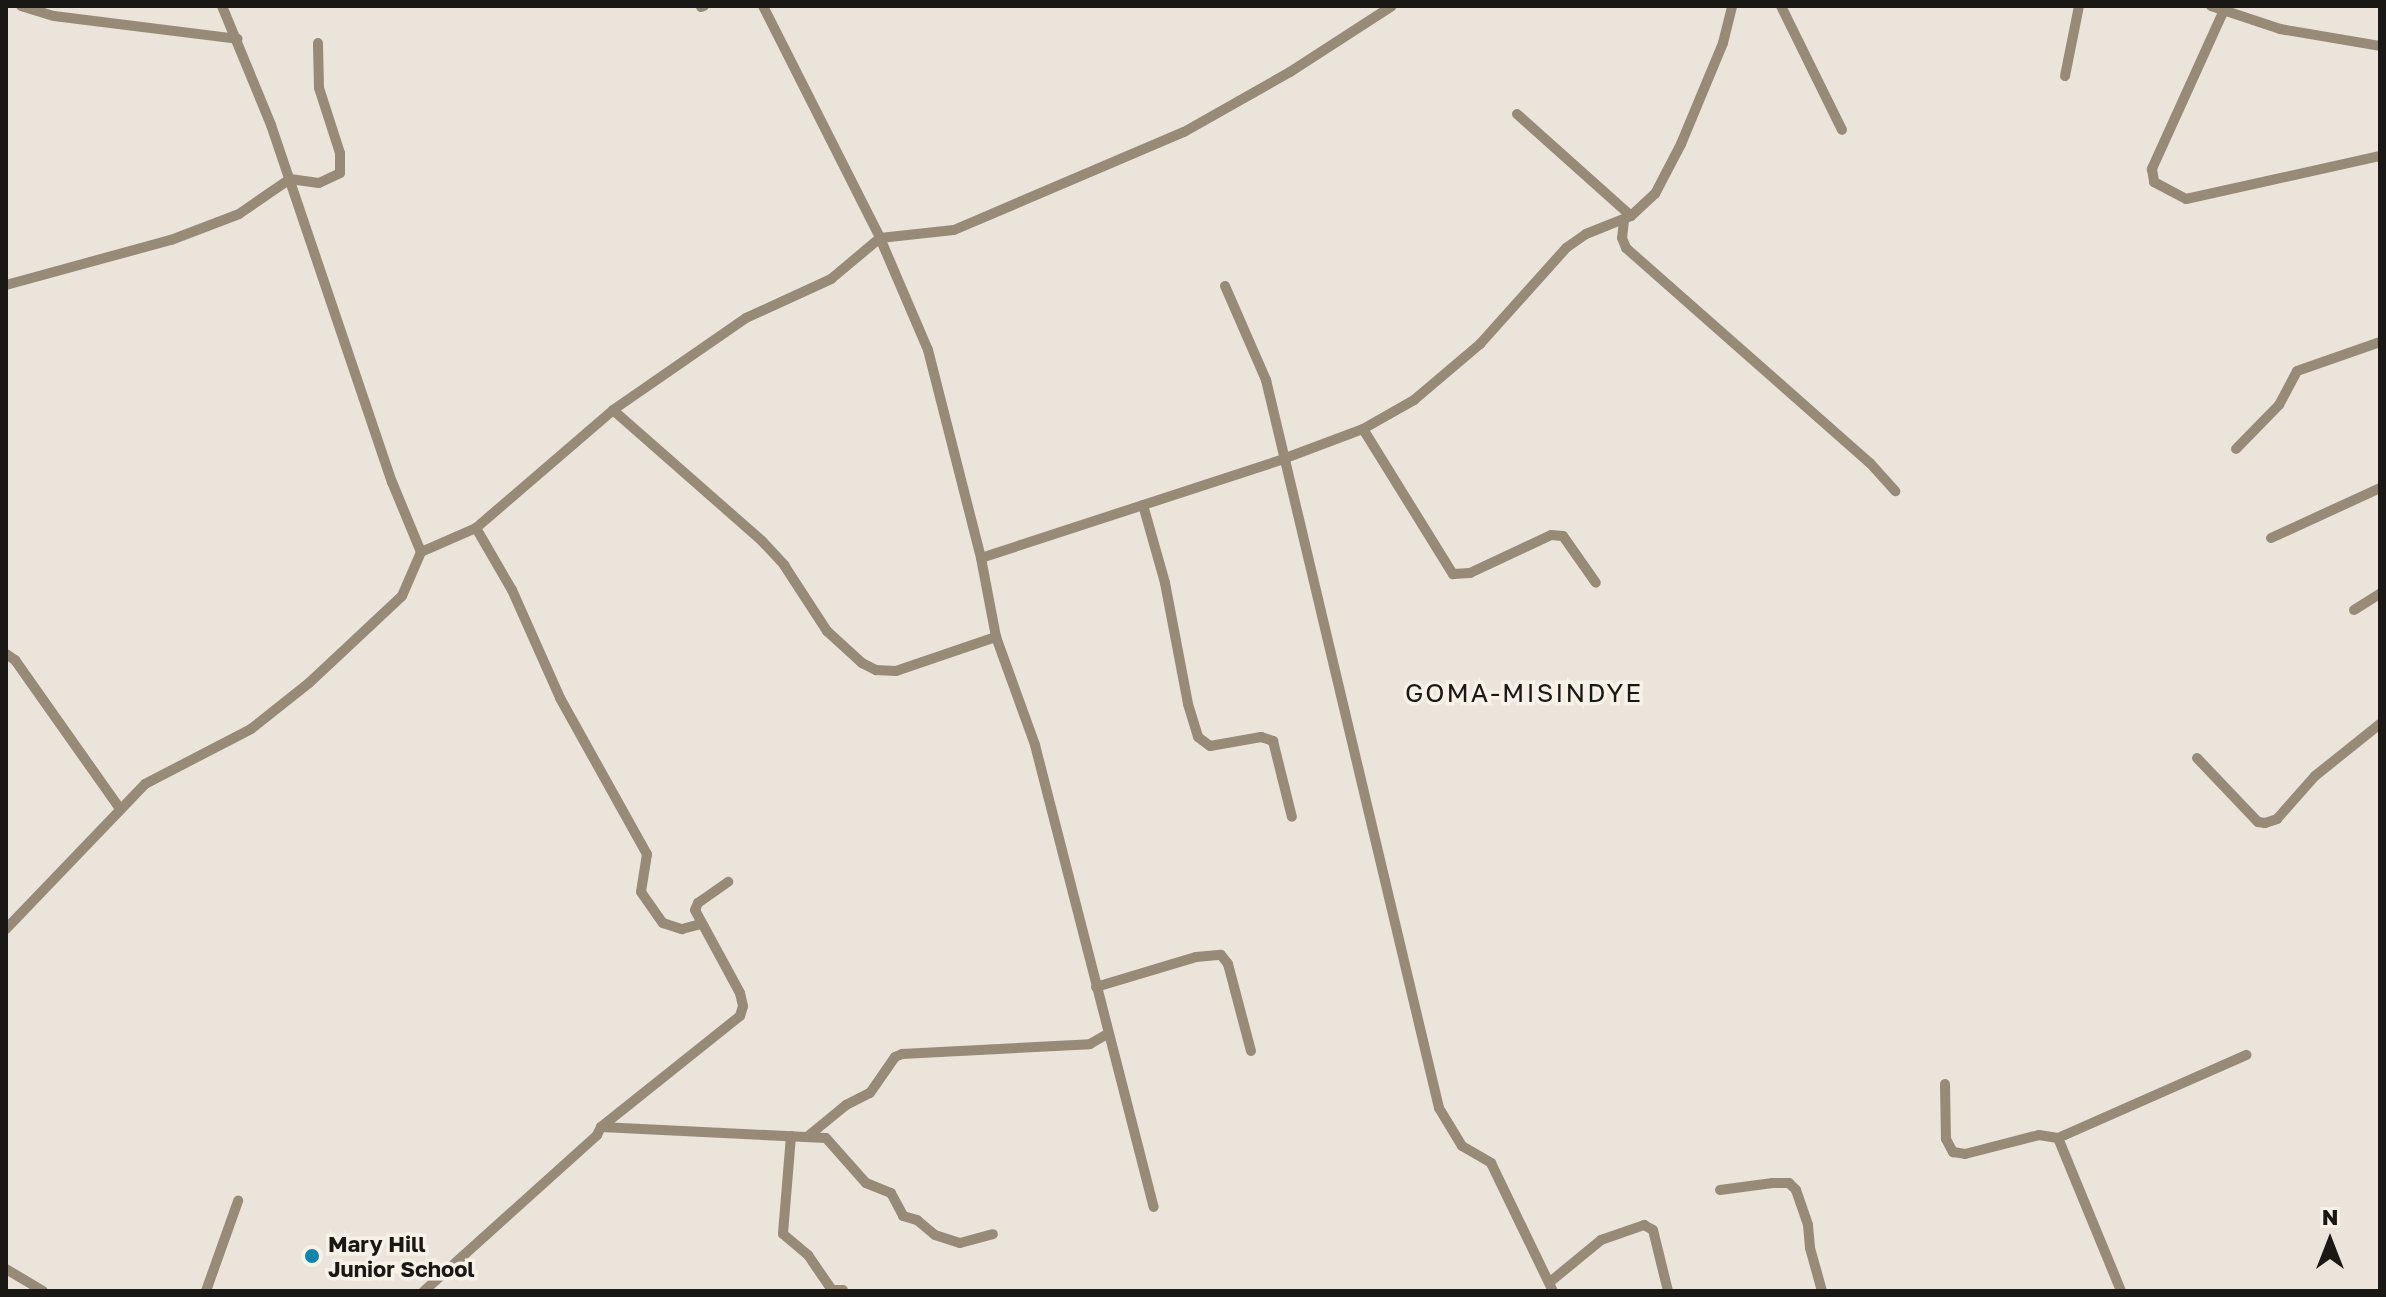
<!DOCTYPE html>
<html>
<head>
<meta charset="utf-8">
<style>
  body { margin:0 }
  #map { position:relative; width:2386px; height:1297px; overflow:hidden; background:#ebe4db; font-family:"Golos Text",sans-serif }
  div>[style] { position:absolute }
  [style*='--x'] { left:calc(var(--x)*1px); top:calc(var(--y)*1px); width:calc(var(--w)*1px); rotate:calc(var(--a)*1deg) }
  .minor>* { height:10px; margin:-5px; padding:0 5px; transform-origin:5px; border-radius:5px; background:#978b78 }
  .dots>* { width:22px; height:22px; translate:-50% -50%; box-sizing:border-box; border:4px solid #f8f1e8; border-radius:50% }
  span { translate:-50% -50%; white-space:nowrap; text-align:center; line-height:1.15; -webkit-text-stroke:7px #f8f1e8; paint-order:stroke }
  .poi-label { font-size:22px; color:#1a1814; font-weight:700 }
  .left { translate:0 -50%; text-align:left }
  .quarter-label { font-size:26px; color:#1a1814; letter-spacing:2px }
  .frame { position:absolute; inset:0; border:8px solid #1a1814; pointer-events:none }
  .north { position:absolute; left:2290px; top:1201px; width:80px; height:80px; -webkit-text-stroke:6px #f8f1e8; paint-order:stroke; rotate:0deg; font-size:22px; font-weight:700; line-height:32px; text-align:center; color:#1a1814 }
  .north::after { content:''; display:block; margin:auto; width:28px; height:36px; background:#1a1814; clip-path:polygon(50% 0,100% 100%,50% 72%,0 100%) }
</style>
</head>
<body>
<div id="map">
  <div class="minor">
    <div style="--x:21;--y:6;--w:34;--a:17"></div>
    <div style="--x:54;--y:16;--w:185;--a:7.1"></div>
    <div style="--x:222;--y:6;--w:129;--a:67.6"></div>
    <div style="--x:271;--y:125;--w:377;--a:71.3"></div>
    <div style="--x:392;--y:482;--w:76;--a:67.5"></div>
    <div style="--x:763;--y:6;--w:260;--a:63.2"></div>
    <div style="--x:880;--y:238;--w:122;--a:66.8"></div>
    <div style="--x:928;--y:350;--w:215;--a:75.7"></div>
    <div style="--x:981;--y:558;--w:318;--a:-18.1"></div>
    <div style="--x:1283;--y:459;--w:85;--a:-20.6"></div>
    <div style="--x:1363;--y:429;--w:59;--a:-29.6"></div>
    <div style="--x:1414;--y:400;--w:87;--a:-40.3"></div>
    <div style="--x:1480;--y:344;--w:129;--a:-48.1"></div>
    <div style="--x:1566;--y:248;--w:24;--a:-35"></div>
    <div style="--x:1586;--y:234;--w:48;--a:-21.8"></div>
    <div style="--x:1631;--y:216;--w:33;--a:-43"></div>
    <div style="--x:1655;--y:194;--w:56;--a:-62.5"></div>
    <div style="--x:1681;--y:144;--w:109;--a:-67.4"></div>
    <div style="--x:1723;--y:43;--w:38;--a:-76"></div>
    <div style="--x:1781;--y:6;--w:138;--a:63.8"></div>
    <div style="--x:2211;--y:6;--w:73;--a:18.4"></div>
    <div style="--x:2280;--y:29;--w:101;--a:9.6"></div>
    <div style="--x:701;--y:7;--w:3;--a:-18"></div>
    <div style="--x:2224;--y:10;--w:175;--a:114.4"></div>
    <div style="--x:2152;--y:169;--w:13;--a:81"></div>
    <div style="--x:2154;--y:182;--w:36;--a:28"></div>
    <div style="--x:2186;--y:199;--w:199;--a:-12.5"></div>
    <div style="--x:2065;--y:76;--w:71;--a:-78.7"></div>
    <div style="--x:1517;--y:114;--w:153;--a:41.8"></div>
    <div style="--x:1624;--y:220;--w:18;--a:96"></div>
    <div style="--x:1622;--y:238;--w:11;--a:68"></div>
    <div style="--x:1626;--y:248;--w:325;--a:41.4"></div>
    <div style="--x:1870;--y:463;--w:38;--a:48"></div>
    <div style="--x:6;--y:285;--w:171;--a:-15.3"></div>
    <div style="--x:171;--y:240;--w:73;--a:-20.9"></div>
    <div style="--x:239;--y:214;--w:62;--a:-34.5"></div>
    <div style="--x:290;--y:179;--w:29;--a:8"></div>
    <div style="--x:319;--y:183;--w:23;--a:-25"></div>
    <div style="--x:340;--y:173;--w:20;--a:-90"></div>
    <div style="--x:340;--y:153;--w:68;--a:-107.9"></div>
    <div style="--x:319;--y:88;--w:45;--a:-91.3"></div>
    <div style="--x:1225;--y:286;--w:103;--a:66.4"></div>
    <div style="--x:1266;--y:380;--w:748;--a:76.63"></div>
    <div style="--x:1439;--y:1108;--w:44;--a:58.8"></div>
    <div style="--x:1462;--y:1146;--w:34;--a:30"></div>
    <div style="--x:1491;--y:1163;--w:142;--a:64.2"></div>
    <div style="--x:613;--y:410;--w:198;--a:41.3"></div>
    <div style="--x:762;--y:541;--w:33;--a:47"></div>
    <div style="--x:784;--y:565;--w:79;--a:56.9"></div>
    <div style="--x:827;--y:631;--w:47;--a:42.4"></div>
    <div style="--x:862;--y:663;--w:16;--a:27"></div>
    <div style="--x:876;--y:670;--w:20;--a:3"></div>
    <div style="--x:896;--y:671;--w:106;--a:-18.8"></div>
    <div style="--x:1363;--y:429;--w:171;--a:58.2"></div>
    <div style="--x:1453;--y:574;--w:17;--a:-3"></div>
    <div style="--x:1470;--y:573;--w:89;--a:-25.1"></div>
    <div style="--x:1551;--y:535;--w:12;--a:5"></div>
    <div style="--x:1563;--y:536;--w:57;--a:54.9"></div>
    <div style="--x:2236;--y:449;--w:62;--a:-45.7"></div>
    <div style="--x:2279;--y:405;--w:38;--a:-62"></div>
    <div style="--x:2297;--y:371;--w:88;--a:-19.3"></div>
    <div style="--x:1143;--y:505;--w:81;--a:74.2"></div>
    <div style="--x:1165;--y:583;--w:123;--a:79.2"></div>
    <div style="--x:1188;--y:704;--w:34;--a:73"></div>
    <div style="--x:1198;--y:737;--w:15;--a:37"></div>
    <div style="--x:1210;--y:746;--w:52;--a:-10"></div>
    <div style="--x:1261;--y:737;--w:13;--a:18"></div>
    <div style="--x:1273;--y:741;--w:78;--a:76"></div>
    <div style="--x:476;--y:528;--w:72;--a:59.9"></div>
    <div style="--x:512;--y:590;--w:118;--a:66"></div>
    <div style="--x:560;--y:698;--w:179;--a:60.9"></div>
    <div style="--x:647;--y:854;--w:38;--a:99"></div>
    <div style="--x:641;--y:892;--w:38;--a:55"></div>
    <div style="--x:663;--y:923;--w:20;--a:18"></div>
    <div style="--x:682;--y:929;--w:20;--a:-15"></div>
    <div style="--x:2271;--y:538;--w:120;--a:-24.6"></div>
    <div style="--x:981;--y:558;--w:80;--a:79.2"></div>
    <div style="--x:996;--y:637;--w:115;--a:70.1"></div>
    <div style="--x:1035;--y:745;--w:477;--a:75.6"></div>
    <div style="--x:2354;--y:610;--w:31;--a:-32"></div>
    <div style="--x:6;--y:654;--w:11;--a:34"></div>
    <div style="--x:15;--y:660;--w:182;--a:54.8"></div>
    <div style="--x:2197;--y:758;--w:88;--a:46.4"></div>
    <div style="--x:2258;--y:822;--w:7;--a:8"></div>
    <div style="--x:2265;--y:823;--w:13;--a:-18"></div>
    <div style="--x:2277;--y:819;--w:57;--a:-48.5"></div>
    <div style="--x:2315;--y:776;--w:83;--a:-38.7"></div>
    <div style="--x:6;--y:929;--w:201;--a:-46.2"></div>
    <div style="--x:145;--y:784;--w:119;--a:-27.4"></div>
    <div style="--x:251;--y:729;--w:74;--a:-38.4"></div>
    <div style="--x:309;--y:683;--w:127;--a:-43.1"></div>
    <div style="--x:402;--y:596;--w:48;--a:-66.6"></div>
    <div style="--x:421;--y:552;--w:60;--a:-23.6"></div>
    <div style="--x:476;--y:528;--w:181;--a:-40.7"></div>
    <div style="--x:613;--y:410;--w:162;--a:-34.7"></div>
    <div style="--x:746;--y:318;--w:94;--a:-24.6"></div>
    <div style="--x:831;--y:279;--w:64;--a:-39.9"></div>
    <div style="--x:880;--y:238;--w:74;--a:-6.2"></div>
    <div style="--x:954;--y:230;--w:250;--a:-23.1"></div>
    <div style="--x:1184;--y:132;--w:122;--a:-29.5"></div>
    <div style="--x:1290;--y:72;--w:121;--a:-32.9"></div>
    <div style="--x:1096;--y:987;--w:104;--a:-16.7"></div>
    <div style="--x:1196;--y:957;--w:25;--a:-5"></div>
    <div style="--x:1221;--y:955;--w:11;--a:52"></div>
    <div style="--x:1228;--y:964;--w:90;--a:75.2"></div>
    <div style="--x:1945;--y:1084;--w:55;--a:89"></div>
    <div style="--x:1946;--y:1139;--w:15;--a:62"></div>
    <div style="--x:1953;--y:1152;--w:12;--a:9"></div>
    <div style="--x:1965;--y:1154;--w:76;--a:-14.4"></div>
    <div style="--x:2039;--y:1135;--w:19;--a:9"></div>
    <div style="--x:2058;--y:1138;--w:165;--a:67.6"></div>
    <div style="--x:601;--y:1127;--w:225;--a:2.8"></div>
    <div style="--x:826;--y:1138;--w:60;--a:48.4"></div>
    <div style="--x:866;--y:1183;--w:27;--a:22"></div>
    <div style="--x:891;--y:1193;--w:26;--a:62"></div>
    <div style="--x:903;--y:1216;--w:15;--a:16"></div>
    <div style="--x:917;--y:1220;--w:23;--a:40"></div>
    <div style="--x:935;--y:1235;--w:26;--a:18"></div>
    <div style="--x:960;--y:1243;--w:34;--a:-15"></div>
    <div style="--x:791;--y:1136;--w:98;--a:94.7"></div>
    <div style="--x:783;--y:1234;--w:33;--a:40"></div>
    <div style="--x:808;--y:1255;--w:42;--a:55.6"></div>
    <div style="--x:832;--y:1290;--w:11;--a:0"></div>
    <div style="--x:807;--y:1137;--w:50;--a:-39.4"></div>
    <div style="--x:846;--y:1105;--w:27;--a:-27"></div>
    <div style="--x:870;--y:1093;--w:44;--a:-55.2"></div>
    <div style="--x:895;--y:1057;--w:8;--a:-23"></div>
    <div style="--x:902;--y:1054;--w:188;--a:-3"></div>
    <div style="--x:1090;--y:1044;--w:20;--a:-30"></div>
    <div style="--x:2058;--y:1138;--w:206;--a:-23.8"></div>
    <div style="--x:1720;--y:1190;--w:53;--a:-7.5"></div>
    <div style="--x:1773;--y:1183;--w:16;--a:0"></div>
    <div style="--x:1789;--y:1183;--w:10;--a:45"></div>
    <div style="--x:1796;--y:1190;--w:37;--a:71"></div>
    <div style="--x:1808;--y:1225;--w:23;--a:85"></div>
    <div style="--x:1810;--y:1248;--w:45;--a:74.4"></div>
    <div style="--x:6;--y:1269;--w:43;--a:30.7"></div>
    <div style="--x:1550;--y:1282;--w:66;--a:-39.5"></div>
    <div style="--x:1601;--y:1240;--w:46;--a:-19.2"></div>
    <div style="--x:1644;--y:1225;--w:10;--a:29"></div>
    <div style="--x:1653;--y:1230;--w:63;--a:76.2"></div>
    <div style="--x:206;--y:1291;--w:96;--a:-70.4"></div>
    <div style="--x:424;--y:1291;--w:233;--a:-42"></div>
    <div style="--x:597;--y:1135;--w:9;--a:-63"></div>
    <div style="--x:601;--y:1127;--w:178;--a:-38.6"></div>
    <div style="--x:740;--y:1016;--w:10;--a:-73"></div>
    <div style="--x:743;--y:1006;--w:13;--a:-103"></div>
    <div style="--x:740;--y:993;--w:94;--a:-118.5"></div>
    <div style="--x:695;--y:910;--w:8;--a:-67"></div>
    <div style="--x:698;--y:903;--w:37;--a:-35"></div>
  </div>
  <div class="dots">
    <div style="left:312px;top:1256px;background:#1184aa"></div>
  </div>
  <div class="poi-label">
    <span class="left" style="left:328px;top:1256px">Mary Hill<br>Junior School</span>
  </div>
  <div class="quarter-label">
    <span style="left:1524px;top:693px">GOMA-MISINDYE</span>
  </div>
  <div class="frame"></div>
  <div class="north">N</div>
</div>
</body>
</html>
